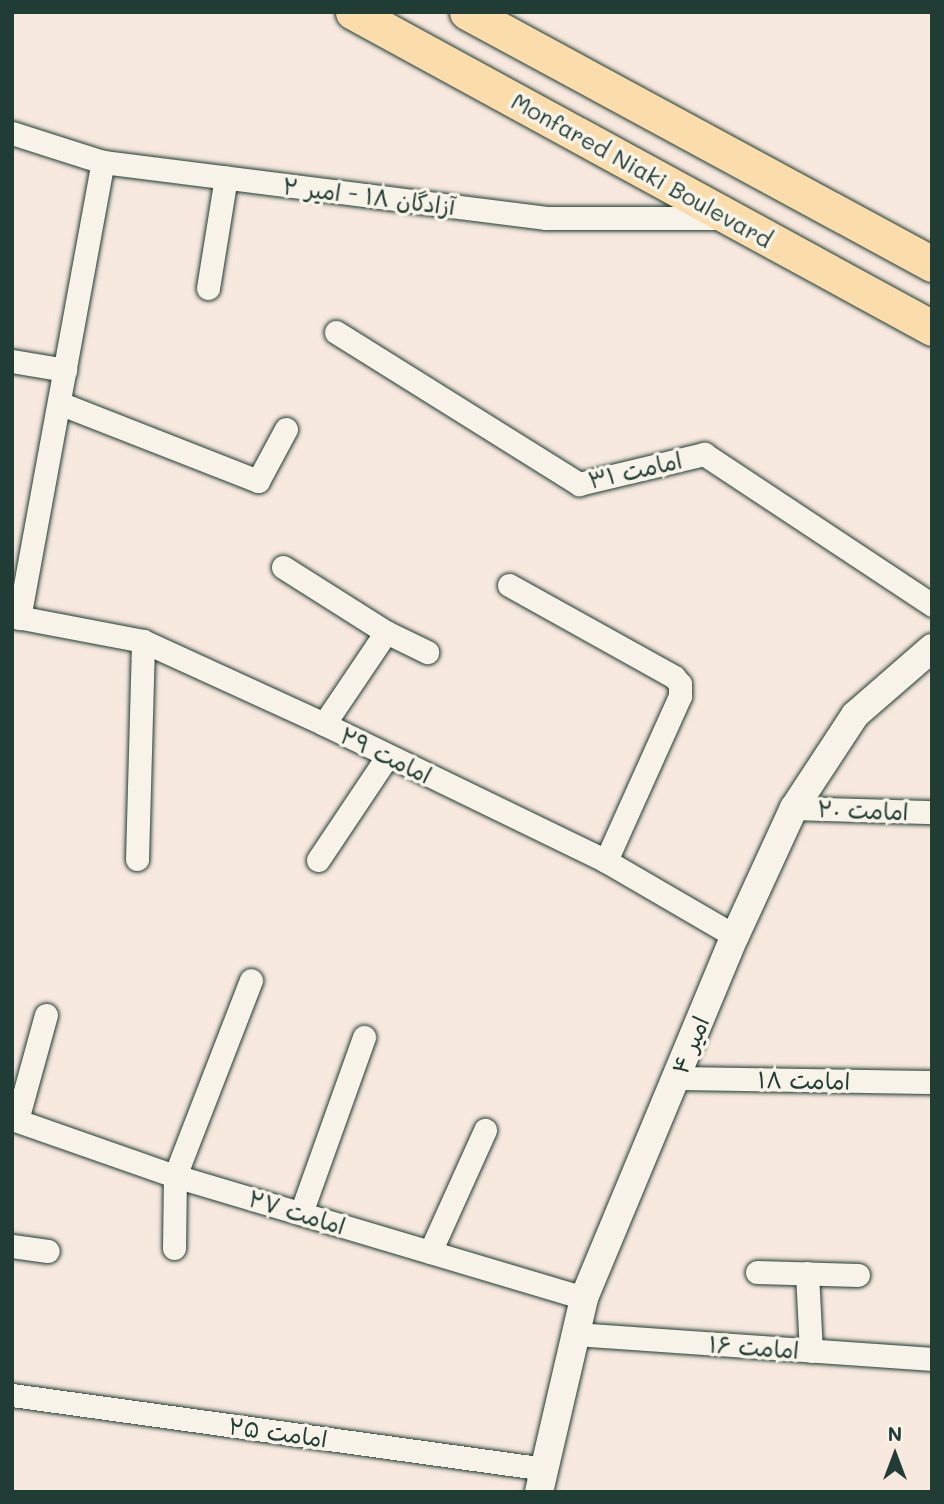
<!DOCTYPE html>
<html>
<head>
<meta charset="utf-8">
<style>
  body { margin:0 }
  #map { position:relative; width:944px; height:1504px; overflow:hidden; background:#f8e9df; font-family:Mali,"Playpen Sans Arabic",sans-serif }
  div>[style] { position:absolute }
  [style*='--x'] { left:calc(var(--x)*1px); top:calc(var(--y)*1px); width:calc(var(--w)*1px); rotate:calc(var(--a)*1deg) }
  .roads { filter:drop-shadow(0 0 2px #1f3d34) drop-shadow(0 0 2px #1f3d34) }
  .minor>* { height:23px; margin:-11.5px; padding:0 11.5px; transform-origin:11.5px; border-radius:11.5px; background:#f7f3e8 }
  .tertiary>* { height:28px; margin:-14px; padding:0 14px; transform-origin:14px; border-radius:14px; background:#f7f3e8 }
  .primary>* { height:35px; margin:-17.5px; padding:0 17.5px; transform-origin:17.5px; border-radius:17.5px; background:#faddab }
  span { translate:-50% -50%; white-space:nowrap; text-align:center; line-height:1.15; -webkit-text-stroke:7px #f7f3e8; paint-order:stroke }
  .street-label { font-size:23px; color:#1f3d34 }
  .frame { position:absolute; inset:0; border:14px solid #1f3d34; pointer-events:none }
  .north { position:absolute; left:860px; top:1420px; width:70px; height:70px; -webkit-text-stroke:5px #f7f3e8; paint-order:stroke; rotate:0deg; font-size:19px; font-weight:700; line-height:28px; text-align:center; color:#1f3d34 }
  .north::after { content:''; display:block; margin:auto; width:24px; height:32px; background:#1f3d34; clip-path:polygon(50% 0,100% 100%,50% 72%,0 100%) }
</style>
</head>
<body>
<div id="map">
  <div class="roads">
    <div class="minor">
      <div style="--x:12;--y:133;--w:96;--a:17.7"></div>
      <div style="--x:103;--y:162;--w:447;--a:7.2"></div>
      <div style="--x:546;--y:218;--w:180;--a:0"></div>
      <div style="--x:208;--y:288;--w:112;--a:-80.8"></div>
      <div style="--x:336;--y:332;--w:287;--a:32"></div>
      <div style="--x:579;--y:484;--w:129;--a:-13.5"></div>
      <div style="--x:704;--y:454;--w:273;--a:33.5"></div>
      <div style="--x:12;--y:361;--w:54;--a:9.6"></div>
      <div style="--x:59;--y:403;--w:214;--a:21.4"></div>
      <div style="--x:258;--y:481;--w:59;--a:-61.7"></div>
      <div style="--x:283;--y:567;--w:122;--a:32.3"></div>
      <div style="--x:386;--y:632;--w:46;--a:26"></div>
      <div style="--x:509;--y:585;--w:189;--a:29.1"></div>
      <div style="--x:674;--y:677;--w:9;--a:49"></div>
      <div style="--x:680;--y:684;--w:12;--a:90"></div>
      <div style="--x:680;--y:696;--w:181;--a:114.2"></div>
      <div style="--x:12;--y:616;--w:133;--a:10.8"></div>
      <div style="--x:143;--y:641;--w:199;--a:24.6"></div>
      <div style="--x:324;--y:724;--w:314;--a:25.9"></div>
      <div style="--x:606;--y:861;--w:149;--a:30.2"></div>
      <div style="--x:19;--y:618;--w:464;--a:-79.6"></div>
      <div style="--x:324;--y:724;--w:111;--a:-56"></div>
      <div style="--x:794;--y:808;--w:138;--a:1.7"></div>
      <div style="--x:137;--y:859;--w:218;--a:-88.4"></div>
      <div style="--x:318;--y:860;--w:124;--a:-56.2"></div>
      <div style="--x:676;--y:1078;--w:256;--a:0.9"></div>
      <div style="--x:12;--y:1119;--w:173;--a:19.3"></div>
      <div style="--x:175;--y:1176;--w:427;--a:16.6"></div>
      <div style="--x:17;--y:1120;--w:109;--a:-74.6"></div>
      <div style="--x:301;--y:1213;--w:187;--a:-70.3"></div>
      <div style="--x:12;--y:1246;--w:36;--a:8"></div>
      <div style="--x:174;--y:1248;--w:72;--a:-89.2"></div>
      <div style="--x:175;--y:1176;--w:210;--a:-68.8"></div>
      <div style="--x:430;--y:1252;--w:134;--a:-65.7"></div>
      <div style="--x:757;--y:1272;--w:101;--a:1.7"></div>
      <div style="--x:807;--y:1273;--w:78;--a:87.1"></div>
      <div style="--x:576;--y:1334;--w:357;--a:4"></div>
      <div style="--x:12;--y:1395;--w:538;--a:7.9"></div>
    </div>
    <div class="tertiary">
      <div style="--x:539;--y:1492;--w:199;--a:-76.9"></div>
      <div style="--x:584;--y:1298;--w:392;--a:-67.4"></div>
      <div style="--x:735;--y:936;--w:141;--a:-65.3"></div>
      <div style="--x:794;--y:808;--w:111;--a:-56.7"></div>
      <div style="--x:855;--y:715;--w:102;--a:-41"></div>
    </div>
    <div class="primary">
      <div style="--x:353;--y:12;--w:660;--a:28.62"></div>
      <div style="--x:467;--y:12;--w:529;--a:28.45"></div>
    </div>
  </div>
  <div class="street-label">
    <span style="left:642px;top:170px;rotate:29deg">Monfared Niaki Boulevard</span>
    <span style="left:369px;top:196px;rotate:7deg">آزادگان ۱۸ - امیر ۲</span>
    <span style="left:635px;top:470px;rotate:-13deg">امامت ۳۱</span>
    <span style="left:386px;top:755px;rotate:26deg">امامت ۲۹</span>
    <span style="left:863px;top:810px;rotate:2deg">امامت ۲۰</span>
    <span style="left:690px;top:1045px;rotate:-67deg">امیر ۴</span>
    <span style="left:804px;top:1080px;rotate:1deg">امامت ۱۸</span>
    <span style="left:297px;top:1212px;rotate:17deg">امامت ۲۷</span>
    <span style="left:754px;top:1347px;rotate:4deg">امامت ۱۶</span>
    <span style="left:278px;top:1432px;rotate:8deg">امامت ۲۵</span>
  </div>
  <div class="frame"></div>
  <div class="north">N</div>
</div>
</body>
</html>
